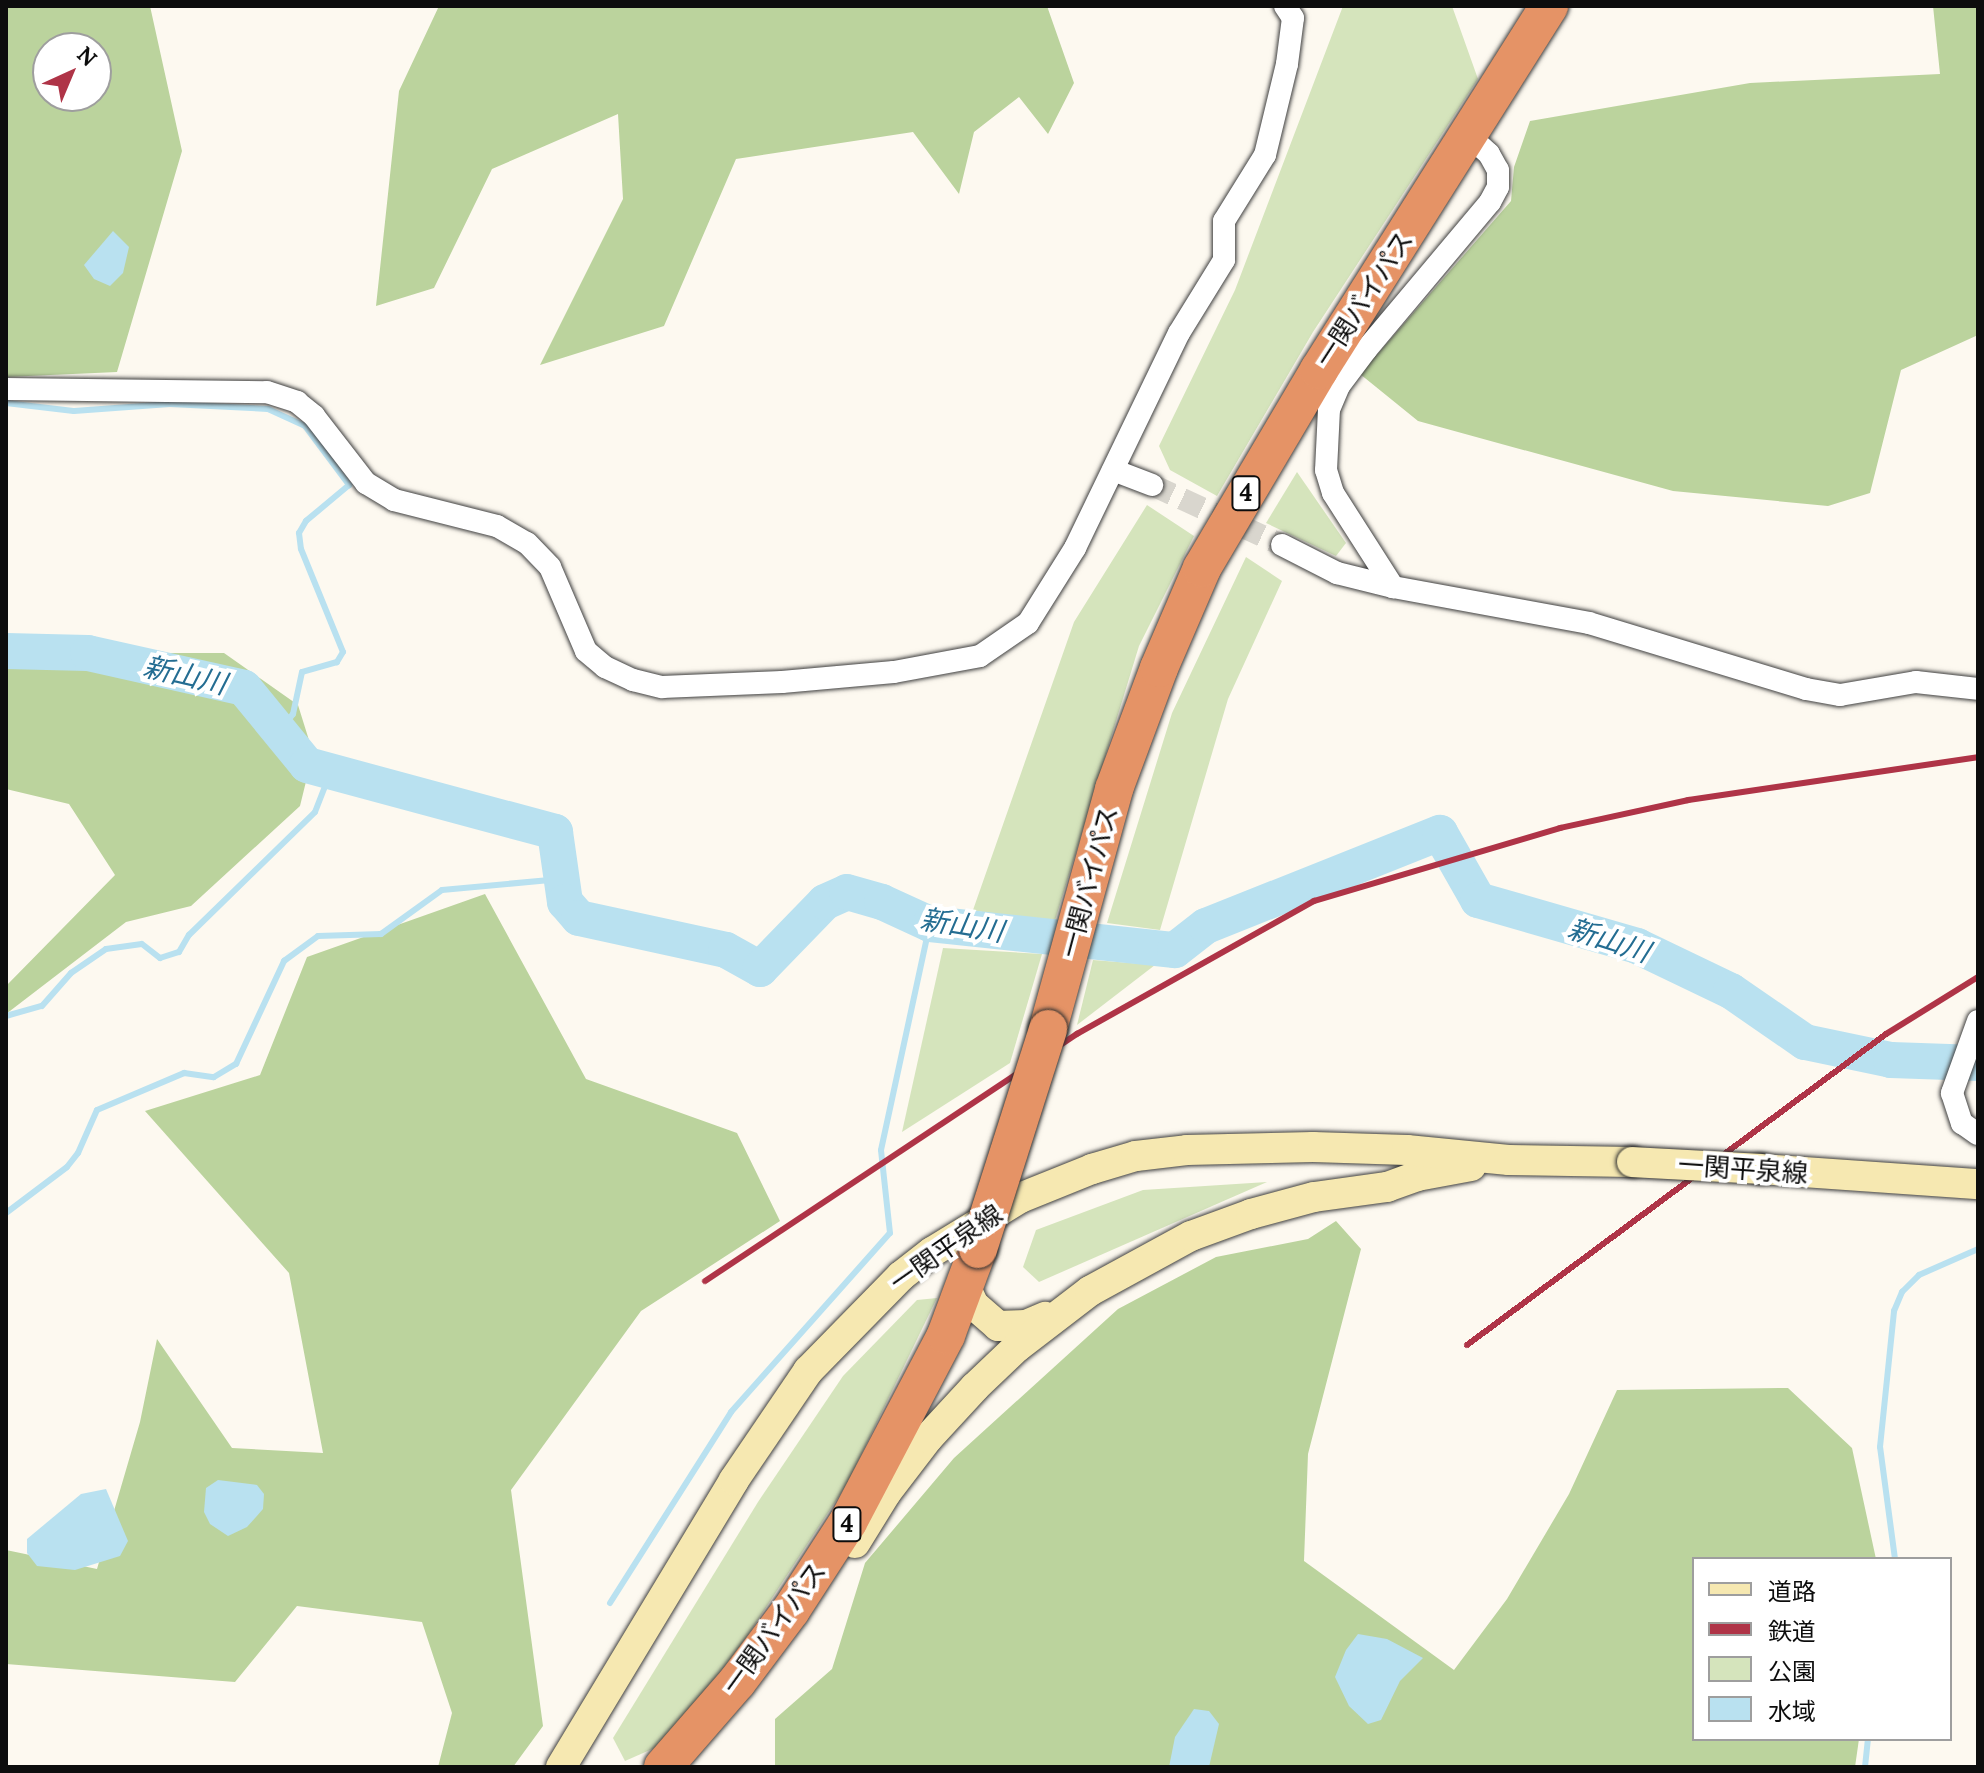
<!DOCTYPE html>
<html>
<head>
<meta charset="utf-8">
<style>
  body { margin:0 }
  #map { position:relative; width:1984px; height:1773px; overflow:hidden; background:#fdf9f0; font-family:Lora,"Noto Sans JP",serif }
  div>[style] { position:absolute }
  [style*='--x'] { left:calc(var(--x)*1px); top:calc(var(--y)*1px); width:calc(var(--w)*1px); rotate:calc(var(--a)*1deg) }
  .green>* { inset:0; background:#d5e4bc }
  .forest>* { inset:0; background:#bbd39d }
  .water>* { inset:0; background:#b9e1f0 }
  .stream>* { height:6px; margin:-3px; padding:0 3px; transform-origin:3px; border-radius:3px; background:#b9e1f0 }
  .river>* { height:36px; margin:-18px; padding:0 18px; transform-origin:18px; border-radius:18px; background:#b9e1f0 }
  .street-tunnel>* { height:22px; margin-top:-11px; transform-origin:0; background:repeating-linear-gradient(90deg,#d9d6ce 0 22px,transparent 0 33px) }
  .roads { filter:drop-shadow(0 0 2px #404040) drop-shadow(0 0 2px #404040) }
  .street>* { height:22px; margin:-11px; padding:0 11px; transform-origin:11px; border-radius:11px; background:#fff }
  .secondary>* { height:30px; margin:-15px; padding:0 15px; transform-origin:15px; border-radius:15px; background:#f6e8b1 }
  .highway>* { height:38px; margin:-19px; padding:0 19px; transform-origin:19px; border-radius:19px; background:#e59366 }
  .rail>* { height:6px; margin:-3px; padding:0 3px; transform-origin:3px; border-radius:3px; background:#af3447 }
  .bridges { filter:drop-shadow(0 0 2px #2f2f2f) drop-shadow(0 0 2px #2f2f2f) }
  .secondary-bridge>* { height:30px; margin:-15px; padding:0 15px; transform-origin:15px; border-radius:15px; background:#f6e8b1 }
  .highway-bridge>* { height:38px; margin:-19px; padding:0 19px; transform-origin:19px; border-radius:19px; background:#e59366 }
  span { translate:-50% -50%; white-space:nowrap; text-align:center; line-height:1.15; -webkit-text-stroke:8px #fff; paint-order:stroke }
  .shield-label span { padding:2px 6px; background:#fff; border:2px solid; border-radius:6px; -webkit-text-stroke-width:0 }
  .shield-label { font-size:24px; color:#0d0d0d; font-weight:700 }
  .street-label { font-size:26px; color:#0d0d0d }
  .water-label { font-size:28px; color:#246d92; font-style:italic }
  .frame { position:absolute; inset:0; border:8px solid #0d0d0d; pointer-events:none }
  .legend { position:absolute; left:1692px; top:1557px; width:260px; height:184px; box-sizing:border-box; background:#fff; border:2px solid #9e9e9e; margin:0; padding:10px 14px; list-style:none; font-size:24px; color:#0d0d0d }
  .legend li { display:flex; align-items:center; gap:16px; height:40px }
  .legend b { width:40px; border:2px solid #9e9e9e }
  .north { position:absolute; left:32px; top:32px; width:80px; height:80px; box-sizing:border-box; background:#fff; border:2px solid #9e9e9e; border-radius:50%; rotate:44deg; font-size:22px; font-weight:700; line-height:32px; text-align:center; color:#0d0d0d }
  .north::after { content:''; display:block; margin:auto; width:28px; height:36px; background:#af3447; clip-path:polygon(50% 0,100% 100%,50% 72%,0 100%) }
</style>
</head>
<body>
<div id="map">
  <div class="green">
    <div style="clip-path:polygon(1343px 6px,1452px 6px,1478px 79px,1313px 332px,1217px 496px,1170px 470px,1159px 446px,1235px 290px)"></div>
    <div style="clip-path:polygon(1297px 472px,1346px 543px,1336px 556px,1266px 523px)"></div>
    <div style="clip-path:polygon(1147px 505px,1194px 536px,1139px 646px,1053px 927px,973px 910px,1074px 622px)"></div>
    <div style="clip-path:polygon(1246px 557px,1282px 581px,1228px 699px,1160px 930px,1107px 923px,1172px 713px)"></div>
    <div style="clip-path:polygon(943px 948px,1042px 954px,1010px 1063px,902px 1132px)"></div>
    <div style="clip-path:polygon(1093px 960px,1155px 965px,1077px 1025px)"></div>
    <div style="clip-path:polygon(1267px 1182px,1039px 1282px,1023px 1267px,1036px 1230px,1143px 1190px)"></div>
    <div style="clip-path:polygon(937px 1298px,847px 1484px,738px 1650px,659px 1746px,625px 1761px,613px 1738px,758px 1502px,843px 1376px,917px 1300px)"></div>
  </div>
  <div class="forest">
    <div style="clip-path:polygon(evenodd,6px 6px,150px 6px,182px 151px,117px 372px,6px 377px,6px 6px,48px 48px,96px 48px,96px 96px,48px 96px,48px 48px)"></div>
    <div style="clip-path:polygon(439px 6px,1047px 6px,1074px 83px,1048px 134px,1019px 97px,974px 132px,959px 194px,913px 132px,736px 159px,664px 326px,540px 365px,623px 199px,618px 114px,492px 169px,434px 288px,376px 306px,399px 91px)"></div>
    <div style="clip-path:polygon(1933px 6px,1978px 6px,1978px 335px,1901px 370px,1870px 493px,1828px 506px,1673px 491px,1418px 421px,1360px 374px,1511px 201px,1514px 167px,1530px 121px,1750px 83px,1940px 74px)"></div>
    <div style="clip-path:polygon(156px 653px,224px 653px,298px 705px,313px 753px,300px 806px,191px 906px,126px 922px,6px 1014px,6px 986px,115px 875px,69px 804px,6px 789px,6px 655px,81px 663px)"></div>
    <div style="clip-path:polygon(485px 894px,586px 1079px,737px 1133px,780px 1221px,641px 1311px,511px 1490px,543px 1726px,513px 1767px,438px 1767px,452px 1713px,422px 1622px,297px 1606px,235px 1682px,6px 1664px,6px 1550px,97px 1569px,140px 1422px,157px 1339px,232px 1448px,323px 1453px,289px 1273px,145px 1111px,260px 1075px,307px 957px)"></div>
    <div style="clip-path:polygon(1336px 1221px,1361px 1249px,1308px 1454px,1304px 1561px,1454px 1670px,1507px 1599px,1569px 1494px,1617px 1390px,1788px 1388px,1852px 1448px,1876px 1559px,1694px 1559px,1694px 1739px,1859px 1739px,1855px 1767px,775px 1767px,775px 1719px,832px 1669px,865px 1563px,954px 1458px,1118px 1309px,1216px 1257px,1308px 1239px)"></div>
  </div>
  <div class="water">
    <div style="clip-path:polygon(113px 231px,129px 247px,123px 273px,110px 286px,94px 279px,84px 265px)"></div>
    <div style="clip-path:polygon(218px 1480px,257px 1485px,264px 1494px,263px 1509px,247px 1527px,228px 1536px,210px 1524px,204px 1512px,206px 1488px)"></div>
    <div style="clip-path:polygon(106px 1489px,128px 1541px,120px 1556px,75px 1570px,37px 1566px,27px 1553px,27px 1539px,81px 1494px)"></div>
    <div style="clip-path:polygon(1358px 1634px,1387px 1639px,1423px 1658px,1400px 1681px,1381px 1720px,1368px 1724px,1349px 1706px,1335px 1677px,1346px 1650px)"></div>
    <div style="clip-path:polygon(1194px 1709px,1209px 1711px,1219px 1724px,1209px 1767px,1169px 1767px,1175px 1737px)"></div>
  </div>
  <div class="stream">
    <div style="--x:6;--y:403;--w:68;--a:6.7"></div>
    <div style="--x:74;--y:411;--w:96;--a:-4.2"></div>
    <div style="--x:170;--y:404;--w:98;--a:2.9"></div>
    <div style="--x:268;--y:409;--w:41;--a:24.7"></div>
    <div style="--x:305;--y:426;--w:74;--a:53.3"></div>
    <div style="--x:349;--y:485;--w:56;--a:140.1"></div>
    <div style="--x:306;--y:521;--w:14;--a:120"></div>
    <div style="--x:299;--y:533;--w:16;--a:83"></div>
    <div style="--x:301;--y:549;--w:111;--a:67.8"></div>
    <div style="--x:343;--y:652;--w:12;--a:121"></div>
    <div style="--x:337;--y:662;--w:36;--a:164"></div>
    <div style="--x:302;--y:672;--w:43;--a:102.1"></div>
    <div style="--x:293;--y:714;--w:22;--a:129"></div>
    <div style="--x:6;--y:1016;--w:37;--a:-16"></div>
    <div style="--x:42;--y:1006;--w:44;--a:-48.7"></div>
    <div style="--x:71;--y:973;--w:42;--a:-34.4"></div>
    <div style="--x:106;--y:949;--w:36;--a:-8"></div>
    <div style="--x:142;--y:944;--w:23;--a:38"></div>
    <div style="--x:160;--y:958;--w:20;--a:-18"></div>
    <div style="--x:179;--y:952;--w:20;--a:-60"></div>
    <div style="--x:189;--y:935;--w:176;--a:-44.3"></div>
    <div style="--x:315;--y:812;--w:44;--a:-68.7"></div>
    <div style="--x:6;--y:1213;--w:76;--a:-37"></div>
    <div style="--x:67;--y:1167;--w:18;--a:-52"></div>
    <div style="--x:78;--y:1153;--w:47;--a:-66.2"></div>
    <div style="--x:97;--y:1110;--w:95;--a:-23"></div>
    <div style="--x:184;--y:1073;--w:30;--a:8"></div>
    <div style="--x:214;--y:1077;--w:26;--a:-31"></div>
    <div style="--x:236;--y:1064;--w:114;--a:-65"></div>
    <div style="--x:284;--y:961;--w:42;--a:-36.3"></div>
    <div style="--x:318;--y:936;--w:63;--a:-1.8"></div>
    <div style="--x:381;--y:934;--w:75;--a:-35.8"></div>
    <div style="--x:442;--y:890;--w:119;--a:-5.3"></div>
    <div style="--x:1895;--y:1559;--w:113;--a:-97.6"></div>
    <div style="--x:1880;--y:1447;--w:137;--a:-84.1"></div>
    <div style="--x:1894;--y:1311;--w:21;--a:-67"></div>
    <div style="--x:1902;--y:1292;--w:24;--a:-45"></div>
    <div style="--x:1919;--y:1275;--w:64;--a:-23.8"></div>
    <div style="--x:610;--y:1603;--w:226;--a:-57.6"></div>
    <div style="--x:731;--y:1412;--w:239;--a:-48.4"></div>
    <div style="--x:890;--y:1233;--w:83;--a:-96.2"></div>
    <div style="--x:881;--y:1150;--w:231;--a:-77.8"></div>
    <div style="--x:1865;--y:1767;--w:28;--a:-84"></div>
  </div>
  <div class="river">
    <div style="--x:6;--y:651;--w:82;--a:1.4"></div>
    <div style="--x:88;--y:653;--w:160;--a:12.6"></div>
    <div style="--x:244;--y:688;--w:99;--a:50.7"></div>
    <div style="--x:307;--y:765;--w:257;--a:15.1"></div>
    <div style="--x:555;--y:832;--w:71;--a:81.9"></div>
    <div style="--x:565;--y:902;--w:21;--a:49"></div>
    <div style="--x:579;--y:918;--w:150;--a:12.3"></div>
    <div style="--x:726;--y:950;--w:39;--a:29"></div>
    <div style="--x:760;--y:969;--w:93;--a:-45.9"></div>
    <div style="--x:825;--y:902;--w:24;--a:-24"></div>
    <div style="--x:847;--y:892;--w:36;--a:16"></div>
    <div style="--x:882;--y:902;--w:53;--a:24.6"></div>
    <div style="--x:930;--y:924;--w:246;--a:6.1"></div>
    <div style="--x:1175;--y:950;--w:39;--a:-38"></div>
    <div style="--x:1206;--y:926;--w:252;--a:-21.7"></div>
    <div style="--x:1440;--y:833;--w:77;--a:60.4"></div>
    <div style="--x:1478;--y:900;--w:166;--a:16.1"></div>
    <div style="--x:1637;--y:946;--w:104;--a:25.6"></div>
    <div style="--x:1731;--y:991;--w:90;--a:34.6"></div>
    <div style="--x:1805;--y:1042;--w:88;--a:11.8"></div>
    <div style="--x:1891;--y:1060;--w:87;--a:2"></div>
  </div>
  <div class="street-tunnel">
    <div style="--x:1152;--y:485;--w:143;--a:24.8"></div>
  </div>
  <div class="roads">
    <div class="street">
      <div style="--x:1468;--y:135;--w:28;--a:42"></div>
      <div style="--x:1489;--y:154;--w:18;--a:61"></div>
      <div style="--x:1498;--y:170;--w:17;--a:90"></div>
      <div style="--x:1498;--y:187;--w:17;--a:118"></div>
      <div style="--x:1490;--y:202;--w:193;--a:130"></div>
      <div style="--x:1366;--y:350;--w:45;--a:126.9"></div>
      <div style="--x:1339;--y:386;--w:25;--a:113"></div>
      <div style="--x:1329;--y:409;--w:61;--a:92.8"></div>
      <div style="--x:1326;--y:470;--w:24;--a:73"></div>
      <div style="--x:1333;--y:493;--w:112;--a:57.4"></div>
      <div style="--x:1393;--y:587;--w:199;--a:10.4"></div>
      <div style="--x:1589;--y:623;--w:227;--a:16.9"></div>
      <div style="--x:1806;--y:689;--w:35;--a:10"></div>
      <div style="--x:1840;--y:695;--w:77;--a:-9.7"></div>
      <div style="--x:1916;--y:682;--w:62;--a:6.4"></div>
      <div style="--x:6;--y:389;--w:261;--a:0.7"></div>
      <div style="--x:267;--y:392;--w:32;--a:18"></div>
      <div style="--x:297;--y:402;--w:22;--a:39"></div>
      <div style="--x:314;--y:416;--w:85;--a:52.2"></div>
      <div style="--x:366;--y:483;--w:33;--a:31"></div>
      <div style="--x:394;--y:500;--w:106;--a:14.2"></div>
      <div style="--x:497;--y:526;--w:34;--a:30"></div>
      <div style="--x:527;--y:543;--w:33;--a:46"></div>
      <div style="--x:550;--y:567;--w:91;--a:66.8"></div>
      <div style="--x:586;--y:651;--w:25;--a:40"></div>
      <div style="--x:605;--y:667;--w:31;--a:25"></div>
      <div style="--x:633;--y:680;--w:30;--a:14"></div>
      <div style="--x:662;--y:687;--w:120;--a:-2.4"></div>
      <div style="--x:782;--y:682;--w:112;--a:-5.1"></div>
      <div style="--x:894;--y:672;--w:87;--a:-10.5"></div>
      <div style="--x:980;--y:656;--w:58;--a:-34.5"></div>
      <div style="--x:1028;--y:623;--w:89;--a:-57.9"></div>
      <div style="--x:1075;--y:548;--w:239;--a:-64.2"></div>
      <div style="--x:1179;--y:333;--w:86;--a:-58.3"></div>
      <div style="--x:1224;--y:260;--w:39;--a:-90"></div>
      <div style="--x:1224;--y:221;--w:78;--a:-58.2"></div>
      <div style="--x:1265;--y:155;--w:94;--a:-76.4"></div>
      <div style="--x:1287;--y:64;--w:46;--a:-82.6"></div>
      <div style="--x:1293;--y:18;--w:14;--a:-124"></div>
      <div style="--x:1113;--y:470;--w:42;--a:21"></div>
      <div style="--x:1282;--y:545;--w:62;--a:27"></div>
      <div style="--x:1337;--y:573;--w:58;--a:14"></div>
      <div style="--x:1978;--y:1021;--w:77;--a:109.9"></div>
      <div style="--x:1952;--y:1093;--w:32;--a:72"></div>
      <div style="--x:1962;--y:1123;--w:19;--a:35"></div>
    </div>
    <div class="secondary">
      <div style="--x:1761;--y:1169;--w:218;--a:4"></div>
      <div style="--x:965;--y:1286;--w:21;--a:65"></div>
      <div style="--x:974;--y:1305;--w:32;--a:41"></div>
      <div style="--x:998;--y:1326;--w:28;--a:-2"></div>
      <div style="--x:1026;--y:1325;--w:21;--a:-23"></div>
      <div style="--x:855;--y:1543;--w:59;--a:-58.2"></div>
      <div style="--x:886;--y:1493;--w:69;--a:-52.6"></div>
      <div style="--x:928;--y:1438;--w:69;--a:-47.3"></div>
      <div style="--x:975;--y:1387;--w:58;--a:-43.6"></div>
      <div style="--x:1017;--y:1347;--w:92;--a:-37.5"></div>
      <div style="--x:1090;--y:1291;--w:115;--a:-28.6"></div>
      <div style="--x:1191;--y:1236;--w:64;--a:-20.1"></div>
      <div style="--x:1251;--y:1214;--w:65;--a:-15.1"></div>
      <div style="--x:1314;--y:1197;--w:74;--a:-7.8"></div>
      <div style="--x:1387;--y:1187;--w:32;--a:-20"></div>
      <div style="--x:1417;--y:1176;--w:55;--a:-10.5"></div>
      <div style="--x:561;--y:1767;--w:335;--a:-58.9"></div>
      <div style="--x:734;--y:1480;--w:132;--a:-55.8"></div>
      <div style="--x:808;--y:1371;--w:133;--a:-45.6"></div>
      <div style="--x:901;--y:1276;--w:39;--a:-38"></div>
      <div style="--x:932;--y:1252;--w:103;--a:-31.5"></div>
      <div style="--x:1020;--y:1198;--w:78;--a:-21.9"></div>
      <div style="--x:1092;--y:1169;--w:46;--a:-16.5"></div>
      <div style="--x:1136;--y:1156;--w:51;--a:-6.7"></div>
      <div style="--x:1187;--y:1150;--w:126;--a:-1.4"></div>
      <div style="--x:1313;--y:1147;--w:94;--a:1.8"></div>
      <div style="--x:1407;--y:1150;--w:102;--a:5.6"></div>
      <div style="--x:1509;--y:1160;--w:123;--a:0.9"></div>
    </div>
    <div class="highway">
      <div style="--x:1048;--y:1029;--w:249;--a:-74.6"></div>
      <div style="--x:1114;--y:789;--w:129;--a:-69.6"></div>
      <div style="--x:1159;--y:668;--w:109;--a:-66.7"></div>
      <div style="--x:1202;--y:568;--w:230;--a:-59.4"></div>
      <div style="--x:1319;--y:370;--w:431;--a:-57.7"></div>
      <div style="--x:663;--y:1767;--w:113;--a:-49"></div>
      <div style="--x:737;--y:1682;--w:90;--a:-53.1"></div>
      <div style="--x:791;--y:1610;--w:105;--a:-57.1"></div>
      <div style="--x:848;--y:1522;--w:211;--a:-62.3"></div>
      <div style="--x:946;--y:1335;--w:92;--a:-69.6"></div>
    </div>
  </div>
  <div class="rail">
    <div style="--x:705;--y:1281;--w:447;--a:-33.6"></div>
    <div style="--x:1077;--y:1034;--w:272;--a:-29.3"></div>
    <div style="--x:1314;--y:901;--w:257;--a:-16.5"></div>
    <div style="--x:1560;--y:828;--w:131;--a:-12.3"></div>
    <div style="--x:1688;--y:800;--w:293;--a:-8.4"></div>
    <div style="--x:1467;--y:1345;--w:522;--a:-36.58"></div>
    <div style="--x:1886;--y:1034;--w:108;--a:-31.8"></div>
  </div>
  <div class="bridges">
    <div class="secondary-bridge">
      <div style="--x:1632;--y:1162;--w:129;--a:3.1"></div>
    </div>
    <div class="highway-bridge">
      <div style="--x:978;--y:1249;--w:231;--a:-72.3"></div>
    </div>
  </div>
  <div class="shield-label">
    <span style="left:1246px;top:493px">4</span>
    <span style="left:847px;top:1524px">4</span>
  </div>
  <div class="street-label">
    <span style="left:1364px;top:299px;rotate:-57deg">一関バイパス</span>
    <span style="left:1089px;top:882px;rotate:-75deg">一関バイパス</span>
    <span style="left:1743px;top:1169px;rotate:4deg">一関平泉線</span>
    <span style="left:946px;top:1248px;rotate:-35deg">一関平泉線</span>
    <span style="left:774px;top:1628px;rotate:-54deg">一関バイパス</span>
  </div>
  <div class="water-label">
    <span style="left:185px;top:675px;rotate:13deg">新山川</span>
    <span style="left:962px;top:925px;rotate:9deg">新山川</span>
    <span style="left:1609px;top:940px;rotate:18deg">新山川</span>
  </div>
  <div class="frame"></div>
  <ul class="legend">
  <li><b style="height:10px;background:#f6e8b1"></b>道路</li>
  <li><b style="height:10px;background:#af3447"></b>鉄道</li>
  <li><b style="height:22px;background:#d5e4bc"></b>公園</li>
  <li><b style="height:22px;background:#b9e1f0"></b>水域</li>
  </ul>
  <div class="north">N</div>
</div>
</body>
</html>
